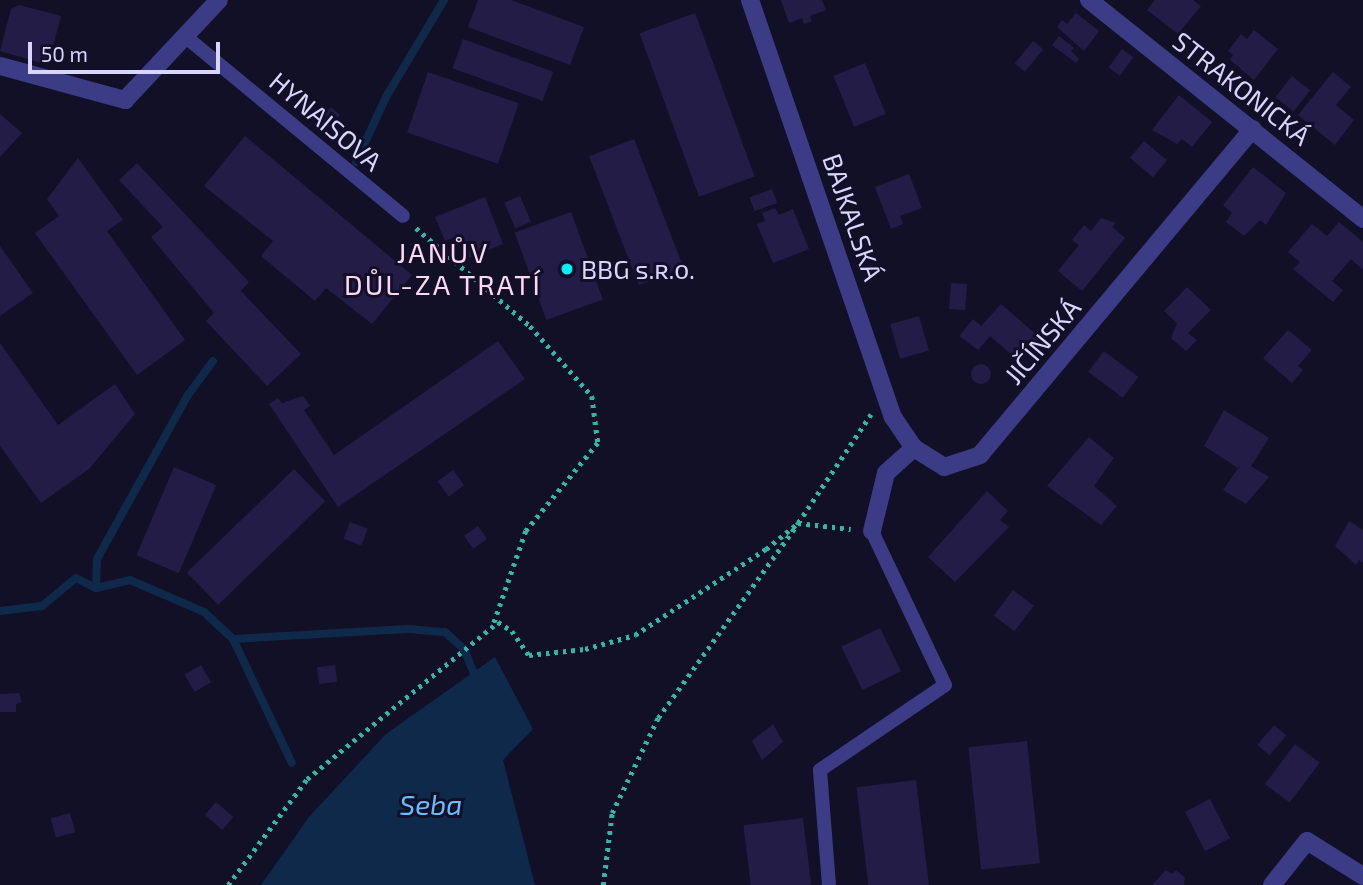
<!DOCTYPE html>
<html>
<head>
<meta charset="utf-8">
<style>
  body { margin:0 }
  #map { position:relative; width:1363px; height:885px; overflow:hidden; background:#121027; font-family:"Exo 2",sans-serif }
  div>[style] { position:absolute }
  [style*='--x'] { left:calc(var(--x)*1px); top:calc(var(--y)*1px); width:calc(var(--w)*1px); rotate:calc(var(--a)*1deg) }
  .water>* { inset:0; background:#0f294b }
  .stream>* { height:8px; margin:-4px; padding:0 4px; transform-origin:4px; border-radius:4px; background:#0f294b }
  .building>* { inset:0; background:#231c47; transform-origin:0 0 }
  .round { border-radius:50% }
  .path>* { height:4.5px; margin-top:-2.25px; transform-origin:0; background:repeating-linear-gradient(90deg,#31b7a8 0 3.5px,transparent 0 8.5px) }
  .lane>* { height:14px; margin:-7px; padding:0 7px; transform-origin:7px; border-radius:7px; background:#3b3c85 }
  .street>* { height:18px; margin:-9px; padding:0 9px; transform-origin:9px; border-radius:9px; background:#3b3c85 }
  .dots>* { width:19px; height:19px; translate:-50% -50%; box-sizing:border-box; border:4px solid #121027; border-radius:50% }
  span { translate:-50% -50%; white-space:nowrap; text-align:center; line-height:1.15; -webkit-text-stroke:6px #121027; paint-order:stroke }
  .street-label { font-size:26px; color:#d8d6fe }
  .poi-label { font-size:26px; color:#d8d6fe }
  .left { translate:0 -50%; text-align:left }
  .neighbourhood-label { font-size:28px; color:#fed8f2; letter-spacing:2px }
  .water-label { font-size:28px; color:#66befd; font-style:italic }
  .scale { position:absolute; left:28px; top:42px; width:192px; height:32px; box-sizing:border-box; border:4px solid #d8d6fe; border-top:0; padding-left:9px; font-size:21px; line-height:24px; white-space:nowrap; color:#d8d6fe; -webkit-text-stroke:5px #121027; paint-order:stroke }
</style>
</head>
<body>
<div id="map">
  <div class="water">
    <div style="clip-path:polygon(495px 657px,533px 729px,503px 760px,535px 885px,261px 885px,309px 817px,386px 734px)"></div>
  </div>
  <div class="stream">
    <div style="--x:356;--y:162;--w:72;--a:-65.2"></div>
    <div style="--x:386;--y:97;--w:113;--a:-59.1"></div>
    <div style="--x:96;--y:588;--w:29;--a:-88"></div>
    <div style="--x:97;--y:559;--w:188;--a:-61"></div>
    <div style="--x:188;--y:395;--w:42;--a:-53.7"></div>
    <div style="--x:0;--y:611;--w:42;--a:-6.8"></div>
    <div style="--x:42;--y:606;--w:44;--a:-39.5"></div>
    <div style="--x:76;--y:578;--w:22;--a:27"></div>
    <div style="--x:96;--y:588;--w:35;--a:-13"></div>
    <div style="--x:130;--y:580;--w:81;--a:23.4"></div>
    <div style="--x:204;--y:612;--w:40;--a:43"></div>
    <div style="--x:233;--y:639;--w:137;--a:64.6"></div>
    <div style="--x:233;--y:639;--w:175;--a:-3.3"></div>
    <div style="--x:408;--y:629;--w:37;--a:5"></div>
    <div style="--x:445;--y:632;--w:25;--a:42"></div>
    <div style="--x:464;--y:649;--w:35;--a:68"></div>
  </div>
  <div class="building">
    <div style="clip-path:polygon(478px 0,511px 0,584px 27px,570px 65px,468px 27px)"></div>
    <div style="clip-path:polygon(781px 0,822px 0,826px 10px,810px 16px,812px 21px,804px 24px,802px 18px,789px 23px)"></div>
    <div style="clip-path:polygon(1155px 0,1193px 0,1201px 6px,1178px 34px,1147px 10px)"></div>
    <div style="clip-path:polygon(19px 5px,61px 16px,48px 65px,0 51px,11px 9px)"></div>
    <div style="left:695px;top:13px;width:174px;height:59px;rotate:70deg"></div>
    <div style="clip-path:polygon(1076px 13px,1099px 31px,1084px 51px,1057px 27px,1062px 20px,1067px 24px)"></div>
    <div style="clip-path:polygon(1254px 30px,1278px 49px,1254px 80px,1230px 60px,1233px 55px,1228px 51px,1241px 34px,1247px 39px)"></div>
    <div style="clip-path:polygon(1059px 36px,1074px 48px,1071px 51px,1079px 59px,1076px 63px,1052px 45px)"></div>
    <div style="left:463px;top:39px;width:96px;height:31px;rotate:20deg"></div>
    <div style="left:1033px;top:41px;width:13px;height:29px;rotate:39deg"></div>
    <div style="left:1122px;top:49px;width:14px;height:23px;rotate:36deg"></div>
    <div style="left:865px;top:63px;width:55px;height:34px;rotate:68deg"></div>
    <div style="left:428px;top:72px;width:96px;height:64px;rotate:19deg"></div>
    <div style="clip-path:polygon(1333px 72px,1351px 87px,1336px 105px,1354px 120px,1335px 145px,1298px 115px)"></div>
    <div style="left:1292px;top:76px;width:23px;height:27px;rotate:38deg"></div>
    <div style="clip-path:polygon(1179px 95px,1212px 122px,1192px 147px,1182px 139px,1177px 144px,1152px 130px)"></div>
    <div style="left:331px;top:107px;width:12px;height:24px;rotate:42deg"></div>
    <div style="clip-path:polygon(0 114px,22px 133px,0 157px)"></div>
    <div style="clip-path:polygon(245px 136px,412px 275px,372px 324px,326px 288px,315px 301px,261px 256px,273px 241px,204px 186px)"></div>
    <div style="left:634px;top:139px;width:138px;height:48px;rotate:69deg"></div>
    <div style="left:1144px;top:141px;width:30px;height:22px;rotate:40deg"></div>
    <div style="clip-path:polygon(78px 158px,123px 220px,107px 231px,185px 340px,137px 375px,35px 233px,59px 216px,47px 199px)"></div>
    <div style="clip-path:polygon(137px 163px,249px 282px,241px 291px,301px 354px,267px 386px,206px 321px,214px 313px,151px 237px,163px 227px,119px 180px)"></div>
    <div style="clip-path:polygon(1253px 167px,1286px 193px,1266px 225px,1260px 220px,1244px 236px,1226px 222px,1232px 213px,1223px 205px)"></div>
    <div style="clip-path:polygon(909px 174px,922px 208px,900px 216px,903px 224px,891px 229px,875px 187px)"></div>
    <div style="left:772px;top:189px;width:15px;height:24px;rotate:70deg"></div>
    <div style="left:520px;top:196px;width:28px;height:17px;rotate:67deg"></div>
    <div style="clip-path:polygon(485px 197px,503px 244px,466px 259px,457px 236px,445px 241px,435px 217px)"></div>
    <div style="clip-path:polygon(775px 208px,779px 215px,793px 209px,809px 249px,773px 263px,757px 224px,765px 221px,762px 213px)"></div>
    <div style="left:571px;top:212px;width:93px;height:60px;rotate:70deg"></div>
    <div style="clip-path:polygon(1101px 218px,1116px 223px,1112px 227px,1125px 238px,1082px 291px,1058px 271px,1079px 245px,1072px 240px,1084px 225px,1091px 231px)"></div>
    <div style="clip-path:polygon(1339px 222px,1363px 242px,1363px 270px,1351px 259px,1332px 281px,1343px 290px,1333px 302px,1293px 269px,1300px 262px,1288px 252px,1312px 224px,1327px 236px)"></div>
    <div style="clip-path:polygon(0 246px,33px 293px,0 316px)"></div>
    <div style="left:951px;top:283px;width:16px;height:26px;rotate:4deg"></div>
    <div style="clip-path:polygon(1187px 287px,1211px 310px,1188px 333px,1197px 340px,1186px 351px,1171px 338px,1177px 323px,1164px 311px)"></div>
    <div style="clip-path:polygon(1001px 304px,1044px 341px,1019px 361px,990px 336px,978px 350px,959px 336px,973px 319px,981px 326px)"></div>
    <div style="left:919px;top:316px;width:36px;height:30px;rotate:74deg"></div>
    <div style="clip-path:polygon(1288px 330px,1312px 350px,1298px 366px,1303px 370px,1292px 383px,1263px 358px)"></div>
    <div style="clip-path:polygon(498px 341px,525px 379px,338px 507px,269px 404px,278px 398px,282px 403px,303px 396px,310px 406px,304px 410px,334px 455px)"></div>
    <div style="clip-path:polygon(0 343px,58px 425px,115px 384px,135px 414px,89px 469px,41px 503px,0 446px)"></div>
    <div style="left:1104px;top:351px;width:43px;height:26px;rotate:37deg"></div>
    <div class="round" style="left:971px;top:364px;width:20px;height:20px"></div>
    <div style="clip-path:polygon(1224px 410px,1269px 438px,1251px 466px,1269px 477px,1246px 504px,1223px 490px,1239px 467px,1241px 462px,1238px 468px,1204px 446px)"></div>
    <div style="clip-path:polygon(1089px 437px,1114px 458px,1094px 486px,1117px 506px,1101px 525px,1047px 486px)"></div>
    <div style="left:174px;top:467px;width:46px;height:96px;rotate:23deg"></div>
    <div style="left:294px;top:469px;width:45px;height:149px;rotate:46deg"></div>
    <div style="left:453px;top:470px;width:19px;height:19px;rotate:54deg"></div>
    <div style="clip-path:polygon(987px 491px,1008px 511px,1000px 520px,1009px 527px,955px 582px,928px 557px)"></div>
    <div style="clip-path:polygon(1349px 521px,1363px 530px,1363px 563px,1359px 560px,1356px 565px,1335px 546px)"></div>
    <div style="left:350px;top:522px;width:19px;height:18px;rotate:21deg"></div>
    <div style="left:478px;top:526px;width:16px;height:17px;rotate:55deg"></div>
    <div style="left:1013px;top:590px;width:26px;height:32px;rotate:37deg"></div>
    <div style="left:880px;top:628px;width:48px;height:43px;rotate:64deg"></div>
    <div style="left:201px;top:665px;width:20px;height:19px;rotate:60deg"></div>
    <div style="left:335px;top:665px;width:17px;height:18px;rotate:83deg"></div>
    <div style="clip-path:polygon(19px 693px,22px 702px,16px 704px,16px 712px,0 712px,0 694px)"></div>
    <div style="clip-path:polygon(773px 724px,783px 742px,762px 760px,752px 741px)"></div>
    <div style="left:1274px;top:725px;width:16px;height:26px;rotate:40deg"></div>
    <div style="left:1027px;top:741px;width:123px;height:59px;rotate:84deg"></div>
    <div style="left:1295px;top:744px;width:31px;height:50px;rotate:37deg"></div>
    <div style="left:916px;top:780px;width:106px;height:60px;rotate:83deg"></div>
    <div style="left:1210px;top:799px;width:44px;height:28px;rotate:63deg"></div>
    <div style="left:216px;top:802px;width:23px;height:17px;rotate:41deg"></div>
    <div style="left:70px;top:813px;width:20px;height:20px;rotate:75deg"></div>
    <div style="left:803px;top:818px;width:67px;height:60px;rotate:83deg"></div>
    <div style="clip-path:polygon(1166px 870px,1172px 874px,1176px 870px,1185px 878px,1184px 885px,1152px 885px)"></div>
  </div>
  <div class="path">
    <div style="--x:416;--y:228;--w:150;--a:40.7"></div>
    <div style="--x:530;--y:326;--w:94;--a:48.5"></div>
    <div style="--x:592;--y:396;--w:47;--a:82.7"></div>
    <div style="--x:598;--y:443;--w:114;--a:129.3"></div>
    <div style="--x:526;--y:531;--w:101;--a:109.2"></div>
    <div style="--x:228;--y:885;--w:132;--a:-53.3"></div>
    <div style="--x:307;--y:779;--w:247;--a:-39.4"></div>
    <div style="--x:498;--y:622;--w:17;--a:33"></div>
    <div style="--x:512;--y:631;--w:29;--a:55"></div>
    <div style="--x:529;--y:655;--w:56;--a:-6.1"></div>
    <div style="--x:585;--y:649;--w:52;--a:-15.6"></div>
    <div style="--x:635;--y:635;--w:157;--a:-33.3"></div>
    <div style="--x:766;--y:549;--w:41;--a:-39.1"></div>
    <div style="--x:798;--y:523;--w:131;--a:-56.2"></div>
    <div style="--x:603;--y:885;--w:73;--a:-82.9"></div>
    <div style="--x:612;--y:813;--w:106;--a:-64.2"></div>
    <div style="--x:658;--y:718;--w:240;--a:-54.3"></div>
    <div style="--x:798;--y:523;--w:53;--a:6.5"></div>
  </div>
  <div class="lane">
    <div style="--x:186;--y:37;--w:281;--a:39.5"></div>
    <div style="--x:829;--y:885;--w:115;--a:-94.5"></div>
    <div style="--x:820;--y:770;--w:151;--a:-34.2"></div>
    <div style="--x:945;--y:685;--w:170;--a:-115.4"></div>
  </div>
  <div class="street">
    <div style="--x:750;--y:0;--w:441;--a:71.1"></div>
    <div style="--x:893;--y:417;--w:37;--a:56"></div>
    <div style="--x:1089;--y:0;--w:351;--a:38.6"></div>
    <div style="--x:0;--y:66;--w:130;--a:15.2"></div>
    <div style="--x:125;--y:100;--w:137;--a:-46.8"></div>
    <div style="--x:872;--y:531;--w:60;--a:-76.4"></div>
    <div style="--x:886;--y:473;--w:38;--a:-42"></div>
    <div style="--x:914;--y:448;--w:36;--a:32"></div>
    <div style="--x:944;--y:467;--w:38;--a:-18"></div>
    <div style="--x:980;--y:455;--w:425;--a:-50.1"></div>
    <div style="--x:1272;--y:885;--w:56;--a:-51.5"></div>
    <div style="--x:1307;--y:841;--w:66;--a:32"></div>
  </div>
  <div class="dots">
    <div style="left:567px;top:269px;background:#05effb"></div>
  </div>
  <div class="street-label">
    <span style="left:1242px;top:88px;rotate:38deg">STRAKONICKÁ</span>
    <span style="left:326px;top:121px;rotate:40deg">HYNAISOVA</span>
    <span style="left:853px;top:217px;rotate:71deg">BAJKALSKÁ</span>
    <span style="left:1042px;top:341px;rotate:-50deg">JIČÍNSKÁ</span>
  </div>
  <div class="poi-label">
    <span class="left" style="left:581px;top:269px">BBG s.ʀ.ᴏ.</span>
  </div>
  <div class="neighbourhood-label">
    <span style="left:443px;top:268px">JANŮV<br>DŮL-ZA TRATÍ</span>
  </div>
  <div class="water-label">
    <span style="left:431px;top:804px">Seba</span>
  </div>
  <div class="scale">50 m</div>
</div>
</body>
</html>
